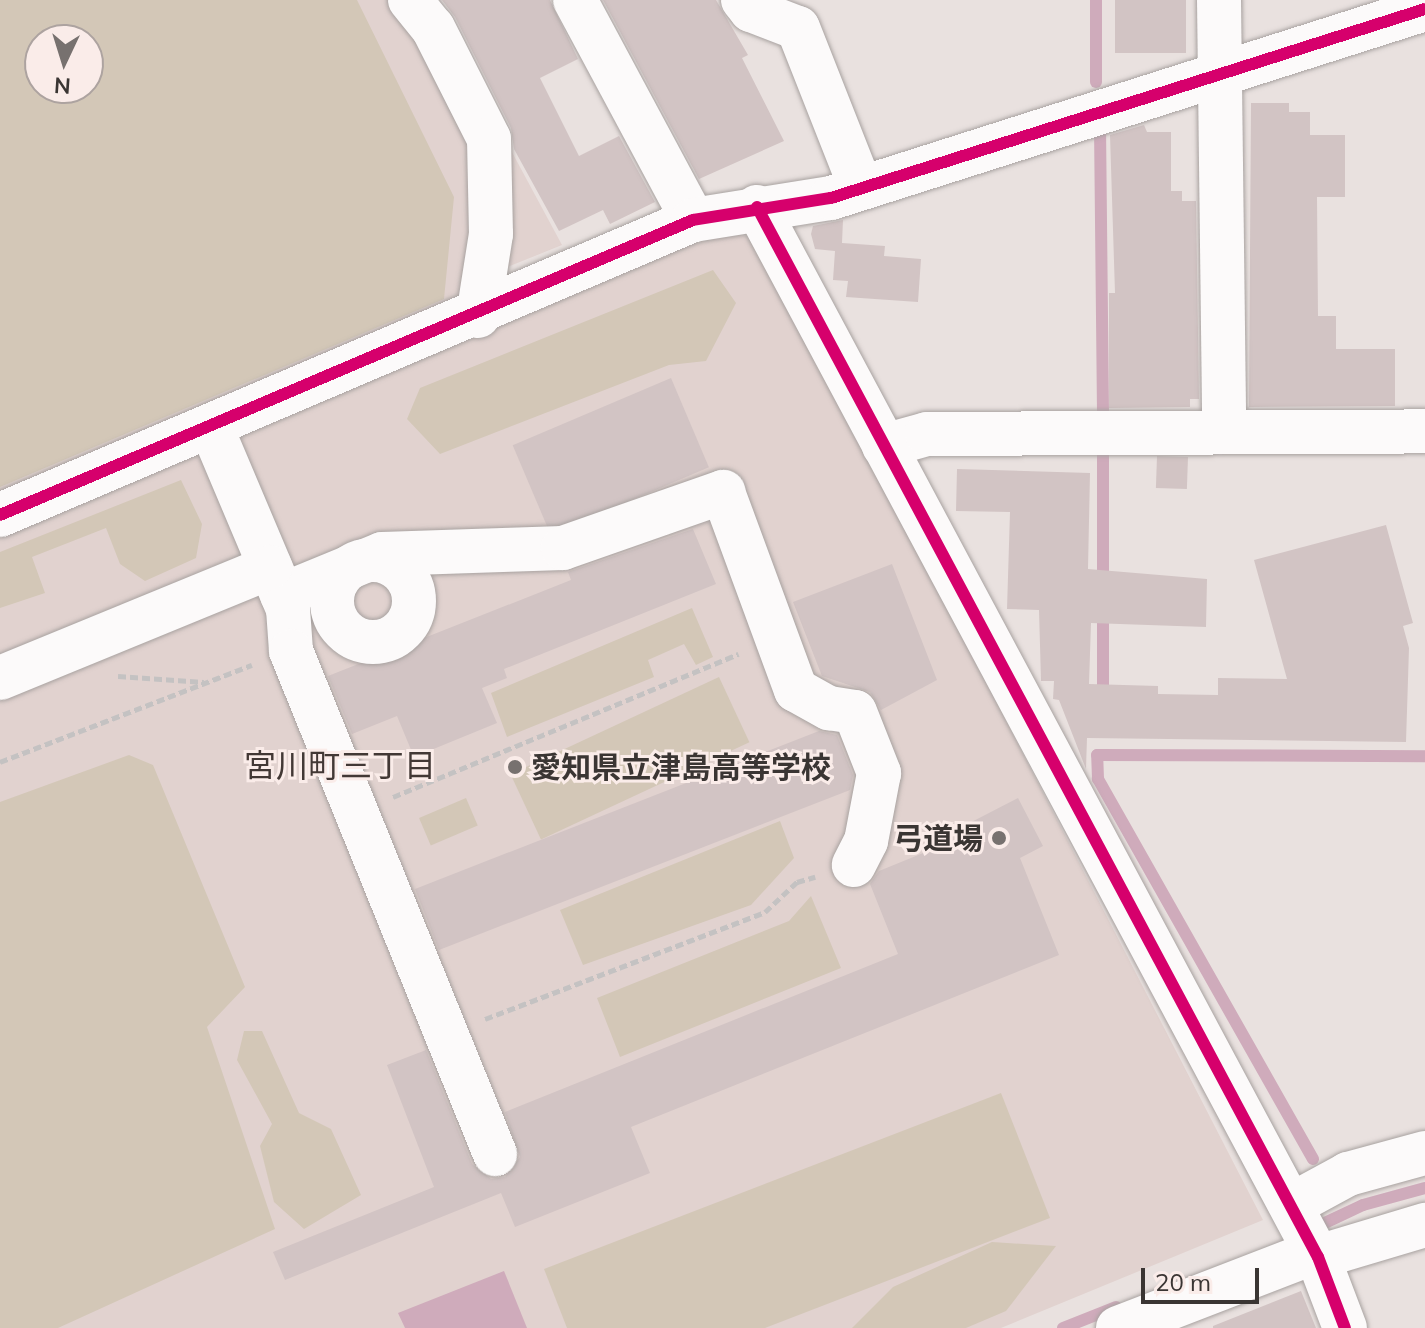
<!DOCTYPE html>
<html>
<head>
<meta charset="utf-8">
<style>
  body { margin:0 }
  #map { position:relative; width:1425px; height:1328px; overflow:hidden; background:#e9e1df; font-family:Mulish,"Noto Sans JP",sans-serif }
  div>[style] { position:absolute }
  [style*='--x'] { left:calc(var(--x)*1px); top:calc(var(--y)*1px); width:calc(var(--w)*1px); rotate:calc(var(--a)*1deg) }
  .built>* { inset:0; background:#e1d2cf }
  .green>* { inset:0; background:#d3c7b7; transform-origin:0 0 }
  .water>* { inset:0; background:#cfabbb }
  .stream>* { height:12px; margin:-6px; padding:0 6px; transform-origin:6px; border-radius:6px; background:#cfabbb }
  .building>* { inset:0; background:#d2c4c4; transform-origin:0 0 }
  .path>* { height:5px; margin-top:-2.5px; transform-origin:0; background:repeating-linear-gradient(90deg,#c4c2c2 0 8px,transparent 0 12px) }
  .roads { filter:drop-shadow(0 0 2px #a8a2a0) drop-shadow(0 0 2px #a8a2a0) }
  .minor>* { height:44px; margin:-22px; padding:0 22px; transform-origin:22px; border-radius:22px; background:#fcfafa }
  .minor>.ring { margin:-22px; padding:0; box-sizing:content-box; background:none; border:44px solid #fcfafa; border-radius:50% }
  .cycleway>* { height:12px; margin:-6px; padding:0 6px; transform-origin:6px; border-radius:6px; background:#d6006c }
  .dots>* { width:22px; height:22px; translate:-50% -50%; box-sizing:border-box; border:4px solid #faece9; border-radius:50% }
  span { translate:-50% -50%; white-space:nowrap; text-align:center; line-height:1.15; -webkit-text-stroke:6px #faece9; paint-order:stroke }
  .poi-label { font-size:30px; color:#3a3533; font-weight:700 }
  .left { translate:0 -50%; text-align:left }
  .right { translate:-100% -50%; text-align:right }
  .neighbourhood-label { font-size:32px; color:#423835 }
  .north { position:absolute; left:24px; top:24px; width:80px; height:80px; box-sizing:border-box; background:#faece9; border:2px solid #ada3a0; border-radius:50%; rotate:184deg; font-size:22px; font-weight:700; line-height:32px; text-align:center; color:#3a3533 }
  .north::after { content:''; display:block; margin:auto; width:28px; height:36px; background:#77716f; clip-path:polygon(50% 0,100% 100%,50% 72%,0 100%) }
  .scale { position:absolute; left:1141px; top:1268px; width:118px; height:36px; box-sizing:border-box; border:4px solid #3a3533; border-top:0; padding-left:10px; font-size:24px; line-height:28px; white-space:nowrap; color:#3a3533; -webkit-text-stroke:6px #faece9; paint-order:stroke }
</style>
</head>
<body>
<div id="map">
  <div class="built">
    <div style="clip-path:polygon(evenodd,0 0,422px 0,449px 35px,562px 245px,495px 272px,509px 313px,713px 232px,757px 237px,1263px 1220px,1001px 1328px,0 1328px,0 0,40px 40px,88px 40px,88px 88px,40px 88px,40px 40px)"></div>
  </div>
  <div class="green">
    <div style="clip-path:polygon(evenodd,0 0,357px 0,454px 197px,444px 299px,0 487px,0 0,40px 40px,88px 40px,88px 88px,40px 88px,40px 40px)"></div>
    <div style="clip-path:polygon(713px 270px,736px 303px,706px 361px,669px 365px,440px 454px,407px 419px,420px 388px)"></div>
    <div style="clip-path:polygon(181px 480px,202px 524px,196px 558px,145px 581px,120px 564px,106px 528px,32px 557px,45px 593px,0 608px,0 552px)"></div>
    <div style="clip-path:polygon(692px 608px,713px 657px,696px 665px,684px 644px,648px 660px,654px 677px,507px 737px,491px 693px)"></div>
    <div style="left:719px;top:677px;width:72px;height:230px;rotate:65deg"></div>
    <div style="clip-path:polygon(129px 755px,153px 765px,245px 987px,207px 1027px,275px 1229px,58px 1328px,0 1328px,0 802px)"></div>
    <div style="left:466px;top:798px;width:30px;height:51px;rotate:67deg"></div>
    <div style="clip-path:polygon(780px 821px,794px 858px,751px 905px,583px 965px,560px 910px)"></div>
    <div style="clip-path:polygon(811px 896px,841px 968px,620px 1057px,597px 998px,789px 921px)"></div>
    <div style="clip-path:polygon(244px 1031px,262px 1031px,299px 1113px,331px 1129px,361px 1195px,304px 1229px,274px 1202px,260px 1146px,272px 1124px,237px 1060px)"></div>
    <div style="clip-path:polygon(1001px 1093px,1050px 1218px,765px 1328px,567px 1328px,544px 1269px)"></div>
    <div style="clip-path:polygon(992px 1242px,1056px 1246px,1006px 1311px,966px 1328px,852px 1328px,893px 1287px)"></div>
  </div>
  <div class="water">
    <div style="clip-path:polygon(504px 1271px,527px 1328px,405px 1328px,398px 1313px)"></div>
  </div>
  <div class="stream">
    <div style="--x:1096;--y:0;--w:82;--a:90"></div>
    <div style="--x:1100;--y:126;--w:291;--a:89.4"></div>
    <div style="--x:1103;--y:449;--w:135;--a:90"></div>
    <div style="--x:1103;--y:610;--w:90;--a:90"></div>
    <div style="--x:1313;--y:1159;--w:437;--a:-119.5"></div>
    <div style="--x:1098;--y:779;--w:24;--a:-92"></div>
    <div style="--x:1097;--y:755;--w:328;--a:0.2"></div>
    <div style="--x:1312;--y:1229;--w:56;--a:-25.2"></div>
    <div style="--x:1363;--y:1205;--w:64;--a:-15.3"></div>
    <div style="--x:1063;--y:1328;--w:57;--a:-21.6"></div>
  </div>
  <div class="building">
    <div style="clip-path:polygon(442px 0,550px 0,578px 59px,540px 78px,579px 156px,619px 136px,655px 202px,610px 224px,603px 210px,559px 231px,514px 149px,511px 128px,455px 17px)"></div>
    <div style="clip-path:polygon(603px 0,716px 0,748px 55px,742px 58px,784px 141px,699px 179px)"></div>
    <div style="left:1115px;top:0;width:71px;height:53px"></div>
    <div style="clip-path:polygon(1251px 103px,1289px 103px,1289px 112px,1310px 112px,1310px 135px,1345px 135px,1345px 197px,1317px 197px,1318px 316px,1336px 316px,1336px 349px,1395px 349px,1395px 406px,1249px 407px)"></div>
    <div style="clip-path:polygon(1144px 125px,1147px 132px,1171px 132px,1171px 191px,1182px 191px,1182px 201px,1196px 201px,1199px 399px,1190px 399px,1190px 407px,1109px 408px,1109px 293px,1115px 293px,1110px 135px)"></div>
    <div style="clip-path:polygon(843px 220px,842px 243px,885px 246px,884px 256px,921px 259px,918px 302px,846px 297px,848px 281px,833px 280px,835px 251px,815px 249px,811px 234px,813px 226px)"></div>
    <div style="left:671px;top:378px;width:97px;height:172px;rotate:67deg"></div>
    <div style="left:1188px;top:457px;width:32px;height:31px;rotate:92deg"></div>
    <div style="clip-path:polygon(957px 469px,1090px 473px,1088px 569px,1207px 579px,1206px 627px,1091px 623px,1089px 684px,1158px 686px,1158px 694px,1218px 695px,1218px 678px,1287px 679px,1254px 560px,1386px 525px,1413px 623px,1403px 626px,1409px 648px,1406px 742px,1087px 738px,1086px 769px,1059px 700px,1053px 699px,1054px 681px,1041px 681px,1039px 610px,1007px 609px,1010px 512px,956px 511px)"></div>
    <div style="clip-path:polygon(693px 529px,716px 584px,504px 669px,507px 678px,482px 688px,497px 723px,414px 757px,397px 716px,352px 734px,328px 676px,571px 580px,568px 572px)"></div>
    <div style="clip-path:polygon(892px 564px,937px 680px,881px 710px,870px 692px,822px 676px,793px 602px)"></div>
    <div style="clip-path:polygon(819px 731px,837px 735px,853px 775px,850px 790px,439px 950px,415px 889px)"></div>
    <div style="clip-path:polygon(1018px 798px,1043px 846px,1020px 858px,1059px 955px,631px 1127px,650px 1173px,515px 1227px,501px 1193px,285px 1280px,273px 1252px,434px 1187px,387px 1065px,426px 1050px,472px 1164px,491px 1179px,505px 1177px,520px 1157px,505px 1112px,898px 954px,870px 884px,879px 871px,960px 838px,956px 830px)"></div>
    <div style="clip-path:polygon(1301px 1291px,1316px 1328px,1213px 1328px,1213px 1326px)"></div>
  </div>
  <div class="path">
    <div style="--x:118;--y:676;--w:86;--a:4"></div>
    <div style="--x:0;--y:762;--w:270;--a:-21.1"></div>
    <div style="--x:393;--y:797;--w:374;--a:-22.5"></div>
    <div style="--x:485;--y:1019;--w:300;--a:-20.9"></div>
    <div style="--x:765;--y:912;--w:44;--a:-43.2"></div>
    <div style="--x:797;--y:882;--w:19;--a:-16"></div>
  </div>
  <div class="roads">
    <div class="minor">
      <div style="--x:410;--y:0;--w:36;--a:51"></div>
      <div style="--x:433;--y:28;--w:124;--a:63.2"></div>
      <div style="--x:489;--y:139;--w:95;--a:88.8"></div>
      <div style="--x:491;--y:234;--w:83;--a:99"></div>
      <div style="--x:575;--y:0;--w:250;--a:61.8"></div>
      <div style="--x:743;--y:0;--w:13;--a:51"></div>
      <div style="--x:751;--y:10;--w:50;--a:21"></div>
      <div style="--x:798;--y:28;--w:172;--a:68.5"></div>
      <div style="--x:1219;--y:0;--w:432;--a:89.3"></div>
      <div style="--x:757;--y:207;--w:1190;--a:61.89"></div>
      <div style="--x:1318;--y:1257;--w:76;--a:69.2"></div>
      <div style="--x:212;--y:429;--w:195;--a:67.1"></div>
      <div style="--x:288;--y:609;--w:42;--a:85.9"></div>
      <div style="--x:291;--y:651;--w:543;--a:67.92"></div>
      <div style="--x:884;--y:446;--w:45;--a:-15.6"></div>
      <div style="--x:927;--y:434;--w:498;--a:-0.3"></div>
      <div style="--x:0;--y:515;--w:753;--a:-23.06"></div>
      <div style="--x:693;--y:220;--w:140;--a:-9.1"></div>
      <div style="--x:831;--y:198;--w:623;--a:-17.65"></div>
      <div class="ring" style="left:332px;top:560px;width:38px;height:38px"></div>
      <div style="--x:282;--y:595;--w:108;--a:-22.3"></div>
      <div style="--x:382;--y:554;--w:181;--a:-1.9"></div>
      <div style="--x:563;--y:548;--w:170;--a:-19.3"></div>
      <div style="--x:723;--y:492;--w:211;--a:69.8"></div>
      <div style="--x:796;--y:690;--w:38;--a:29"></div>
      <div style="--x:829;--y:708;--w:26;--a:9"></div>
      <div style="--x:855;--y:712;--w:66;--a:68.5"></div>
      <div style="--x:879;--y:773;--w:69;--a:100.8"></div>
      <div style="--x:866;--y:841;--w:27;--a:117"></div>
      <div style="--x:0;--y:678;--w:292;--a:-22.3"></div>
      <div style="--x:1291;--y:1205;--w:65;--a:-28.5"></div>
      <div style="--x:1348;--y:1174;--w:80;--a:-15.3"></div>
      <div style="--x:1318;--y:1257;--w:112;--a:-16.7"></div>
      <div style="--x:1118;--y:1328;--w:211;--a:-21.1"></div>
    </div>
  </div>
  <div class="cycleway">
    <div style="--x:757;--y:207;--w:1190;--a:61.89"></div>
    <div style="--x:1318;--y:1257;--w:76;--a:69.2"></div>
    <div style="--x:0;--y:515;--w:753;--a:-23.06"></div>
    <div style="--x:693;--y:220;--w:140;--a:-9.1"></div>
    <div style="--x:831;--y:198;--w:623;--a:-17.65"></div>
  </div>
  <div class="dots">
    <div style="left:515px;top:767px;background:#77716f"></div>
    <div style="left:999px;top:838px;background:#77716f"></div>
  </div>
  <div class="poi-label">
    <span class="left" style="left:531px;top:767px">愛知県立津島高等学校</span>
    <span class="right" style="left:983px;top:838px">弓道場</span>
  </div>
  <div class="neighbourhood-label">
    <span style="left:340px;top:765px">宮川町三丁目</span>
  </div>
  <div class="north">N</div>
  <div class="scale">20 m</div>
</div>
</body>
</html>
